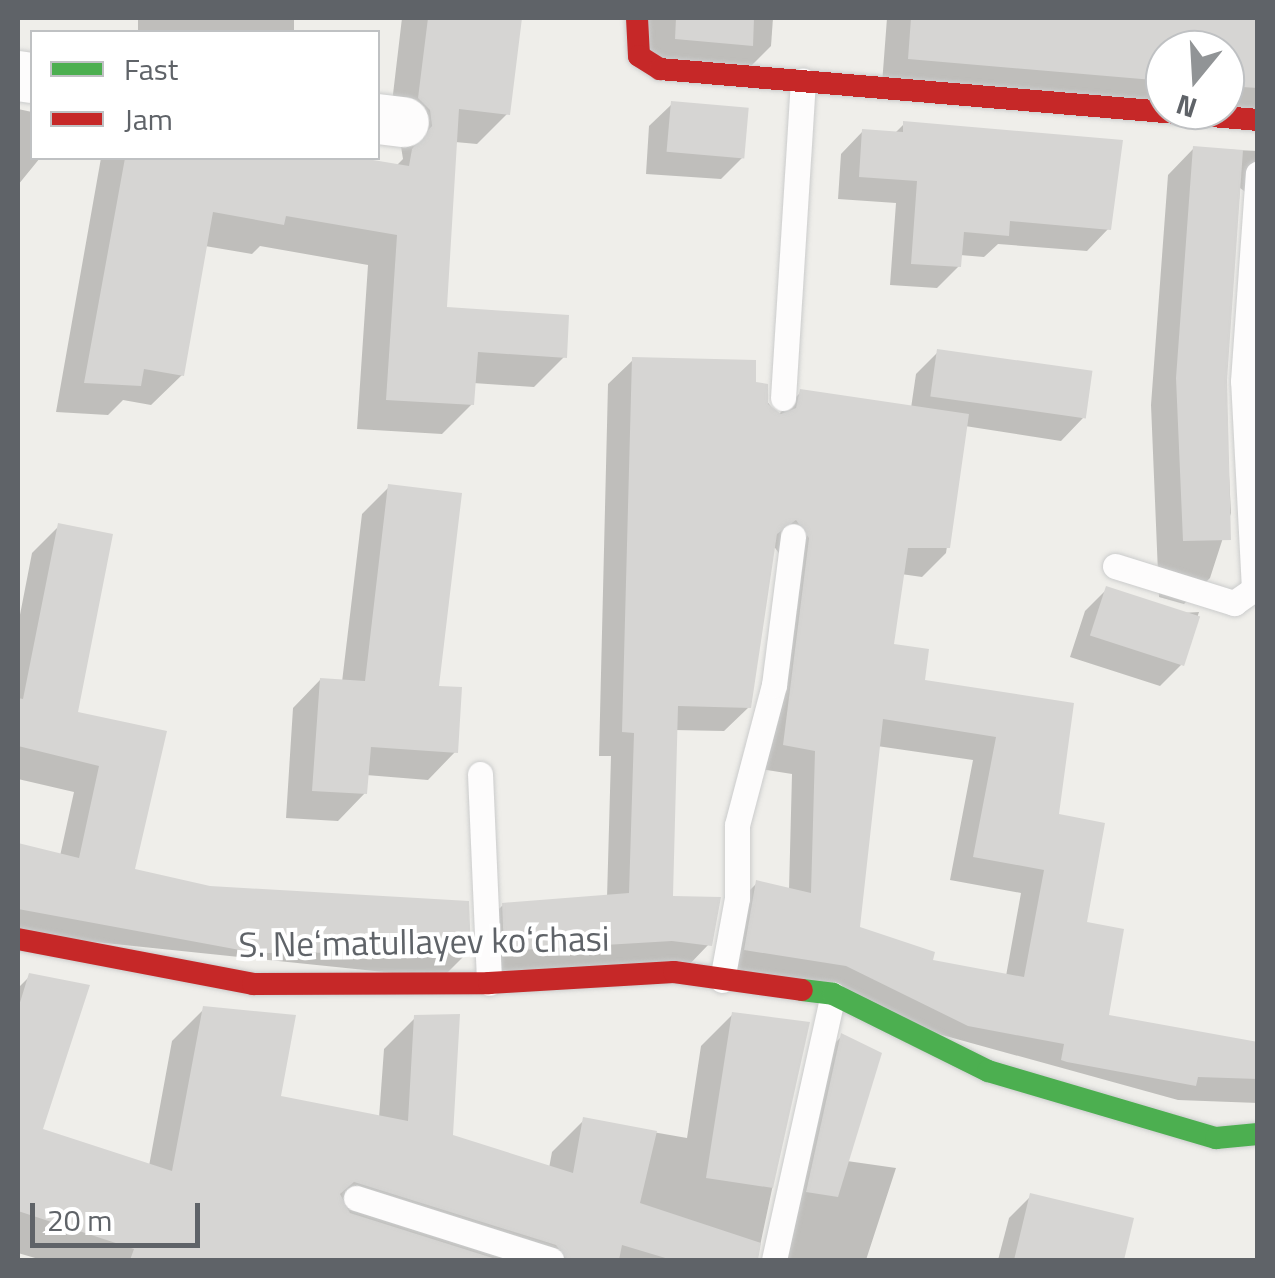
<!DOCTYPE html>
<html>
<head>
<meta charset="utf-8">
<style>
  body { margin:0 }
  #map { position:relative; width:1275px; height:1278px; overflow:hidden; background:#efeeea; font-family:"Titillium Web",sans-serif }
  div>[style] { position:absolute }
  [style*='--x'] { left:calc(var(--x)*1px); top:calc(var(--y)*1px); width:calc(var(--w)*1px); rotate:calc(var(--a)*1deg) }
  .shadow>* { inset:0; background:#0003; transform-origin:0 0 }
  .building>* { inset:0; background:#d6d5d3; transform-origin:0 0 }
  .roads { filter:drop-shadow(0 0 2px #cbcccc) drop-shadow(0 0 2px #cbcccc) }
  .lane>* { height:25px; margin:-12.5px; padding:0 12.5px; transform-origin:12.5px; border-radius:12.5px; background:#fdfcfc }
  .street>* { height:50px; margin:-25px; padding:0 25px; transform-origin:25px; border-radius:25px; background:#fdfcfc }
  .fast>* { height:22px; margin:-11px; padding:0 11px; transform-origin:11px; border-radius:11px; background:#4caf50 }
  .jam>* { height:22px; margin:-11px; padding:0 11px; transform-origin:11px; border-radius:11px; background:#c62828 }
  span { translate:-50% -50%; white-space:nowrap; text-align:center; line-height:1.15; -webkit-text-stroke:8px #fff; paint-order:stroke }
  .street-label { font-size:35px; color:#5f6368 }
  .frame { position:absolute; inset:0; border:20px solid #5f6368; pointer-events:none }
  .legend { position:absolute; left:30px; top:30px; width:350px; height:130px; box-sizing:border-box; background:#fff; border:2px solid #bfc1c3; margin:0; padding:12px 18px; list-style:none; font-size:30px; color:#5f6368 }
  .legend li { display:flex; align-items:center; gap:20px; height:50px }
  .legend b { width:50px; border:2px solid #bfc1c3 }
  .north { position:absolute; left:1145px; top:30px; width:100px; height:100px; box-sizing:border-box; background:#fff; border:2px solid #bfc1c3; border-radius:50%; rotate:198deg; font-size:28px; font-weight:700; line-height:40px; text-align:center; color:#5f6368 }
  .north::after { content:''; display:block; margin:auto; width:35px; height:45px; background:#919496; clip-path:polygon(50% 0,100% 100%,50% 72%,0 100%) }
  .scale { position:absolute; left:30px; top:1203px; width:170px; height:45px; box-sizing:border-box; border:5px solid #5f6368; border-top:0; padding-left:12px; font-size:30px; line-height:35px; white-space:nowrap; color:#5f6368; -webkit-text-stroke:8px #fff; paint-order:stroke }
</style>
</head>
<body>
<div id="map">
  <div class="shadow">
    <div style="left:138px;top:18px;width:156px;height:20px"></div>
    <div style="clip-path:polygon(402px 18px,519px 18px,507px 114px,477px 144px,455px 142px,444px 309px,564px 357px,534px 387px,473px 383px,472px 404px,442px 434px,357px 429px,368px 265px,260px 246px,252px 254px,205px 246px,182px 375px,151px 405px,123px 400px,108px 415px,56px 412px,101px 158px,349px 158px,396px 166px,403px 159px,400px 140px,389px 128px)"></div>
    <div style="clip-path:polygon(644px 18px,773px 18px,771px 46px,739px 78px,640px 70px)"></div>
    <div style="clip-path:polygon(887px 18px,1258px 18px,1258px 132px,1225px 110px,1225px 50px,1165px 50px,1165px 108px,882px 84px)"></div>
    <div style="clip-path:polygon(672px 104px,743px 157px,721px 179px,646px 174px,649px 126px)"></div>
    <div style="clip-path:polygon(18px 109px,32px 112px,32px 158px,40px 158px,18px 185px)"></div>
    <div style="clip-path:polygon(904px 124px,1109px 228px,1087px 251px,998px 244px,984px 257px,960px 255px,959px 266px,937px 288px,890px 285px,896px 203px,838px 199px,841px 154px,863px 131px,894px 134px)"></div>
    <div style="clip-path:polygon(1194px 148px,1258px 151px,1258px 237px,1247px 193px,1240px 188px,1224px 380px,1231px 513px,1210px 578px,1184px 604px,1159px 597px,1151px 405px,1168px 175px)"></div>
    <div style="clip-path:polygon(evenodd,938px 352px,1083px 418px,1061px 441px,965px 426px,946px 553px,922px 577px,901px 574px,891px 646px,922px 682px,1071px 705px,1056px 817px,1106px 1017px,1258px 1044px,1258px 1103px,1178px 1100px,721px 974px,733px 907px,757px 883px,789px 890px,792px 774px,761px 769px,786px 563px,773px 545px,749px 707px,724px 731px,674px 730px,670px 898px,709px 944px,685px 969px,481px 974px,479px 929px,503px 905px,607px 898px,611px 756px,599px 756px,608px 384px,633px 360px,753px 384px,778px 415px,801px 392px,911px 408px,916px 374px,938px 352px,877px 746px,973px 760px,950px 880px,1021px 893px,1006px 976px,930px 962px,857px 929px,877px 746px)"></div>
    <div style="clip-path:polygon(389px 487px,455px 752px,428px 780px,366px 775px,365px 793px,338px 821px,286px 818px,293px 708px,320px 680px,342px 682px,362px 514px)"></div>
    <div style="clip-path:polygon(59px 526px,75px 713px,164px 733px,132px 871px,469px 951px,442px 978px,18px 934px,18px 845px,60px 856px,74px 792px,18px 779px,18px 625px,32px 553px)"></div>
    <div style="clip-path:polygon(1107px 589px,1182px 613px,1199px 612px,1182px 664px,1160px 686px,1070px 657px,1085px 611px)"></div>
    <div style="clip-path:polygon(30px 976px,39px 1131px,149px 1166px,172px 1041px,204px 1009px,278px 1098px,379px 1118px,384px 1049px,416px 1017px,450px 1137px,549px 1168px,552px 1152px,584px 1120px,687px 1138px,701px 1046px,733px 1014px,807px 1024px,757px 1260px,42px 1260px,18px 1253px,18px 988px)"></div>
    <div style="clip-path:polygon(842px 1036px,847px 1161px,896px 1168px,866px 1260px,767px 1260px,810px 1068px)"></div>
    <div style="clip-path:polygon(1031px 1196px,1131px 1220px,1121px 1260px,998px 1260px,1009px 1218px)"></div>
  </div>
  <div class="building">
    <div style="clip-path:polygon(428px 18px,522px 18px,510px 115px,459px 109px,447px 307px,569px 315px,567px 358px,478px 352px,474px 405px,386px 400px,397px 235px,286px 216px,284px 225px,213px 212px,184px 376px,144px 369px,141px 386px,84px 383px,125px 158px,361px 158px,409px 166px,412px 149px,432px 126px,430px 110px,418px 98px)"></div>
    <div style="clip-path:polygon(676px 18px,754px 18px,753px 46px,675px 39px)"></div>
    <div style="clip-path:polygon(911px 18px,1258px 18px,1258px 88px,1225px 86px,1225px 50px,1165px 50px,1165px 81px,908px 59px)"></div>
    <div style="left:671px;top:101px;width:78px;height:51px;rotate:5deg"></div>
    <div style="clip-path:polygon(903px 121px,1123px 140px,1111px 230px,1010px 221px,1009px 236px,964px 232px,961px 267px,911px 264px,917px 181px,859px 177px,862px 129px,903px 132px)"></div>
    <div style="clip-path:polygon(1193px 146px,1243px 150px,1227px 380px,1231px 540px,1183px 541px,1176px 378px)"></div>
    <div style="left:937px;top:349px;width:157px;height:48px;rotate:8deg"></div>
    <div style="clip-path:polygon(evenodd,632px 357px,756px 360px,756px 382px,768px 384px,768px 404px,781px 414px,796px 408px,800px 389px,969px 414px,950px 548px,908px 548px,894px 644px,929px 649px,925px 680px,1074px 703px,1059px 814px,1105px 823px,1087px 922px,1124px 929px,1109px 1015px,1258px 1042px,1258px 1079px,1198px 1077px,1196px 1086px,1067px 1062px,1061px 1060px,1064px 1044px,968px 1026px,846px 966px,744px 950px,756px 880px,811px 893px,815px 751px,783px 745px,809px 538px,796px 520px,777px 534px,751px 708px,678px 706px,673px 896px,721px 897px,712px 946px,672px 941px,504px 951px,502px 903px,629px 893px,634px 733px,622px 732px,632px 357px,883px 719px,996px 737px,973px 857px,1044px 870px,1024px 977px,933px 960px,935px 952px,860px 927px,883px 719px)"></div>
    <div style="clip-path:polygon(388px 484px,462px 493px,439px 686px,462px 687px,458px 753px,371px 747px,367px 794px,312px 791px,320px 678px,365px 681px)"></div>
    <div style="clip-path:polygon(58px 523px,113px 534px,78px 712px,167px 731px,135px 869px,210px 886px,469px 901px,471px 952px,256px 953px,18px 909px,18px 843px,79px 858px,99px 766px,18px 746px,18px 698px,23px 699px)"></div>
    <div style="left:1106px;top:586px;width:99px;height:52px;rotate:18deg"></div>
    <div style="clip-path:polygon(29px 973px,90px 985px,43px 1129px,172px 1171px,203px 1006px,296px 1015px,281px 1096px,408px 1121px,414px 1015px,460px 1014px,453px 1135px,573px 1173px,583px 1117px,657px 1131px,640px 1203px,761px 1243px,758px 1260px,672px 1260px,622px 1245px,619px 1260px,567px 1260px,556px 1245px,354px 1182px,340px 1194px,350px 1213px,499px 1260px,130px 1260px,134px 1249px,18px 1211px,18px 1009px)"></div>
    <div style="clip-path:polygon(732px 1012px,810px 1022px,773px 1188px,706px 1178px)"></div>
    <div style="clip-path:polygon(841px 1033px,882px 1053px,838px 1197px,806px 1192px)"></div>
    <div style="clip-path:polygon(1030px 1193px,1134px 1218px,1124px 1260px,1014px 1260px)"></div>
  </div>
  <div class="roads">
    <div class="lane">
      <div style="--x:783;--y:398;--w:318;--a:-86.4"></div>
      <div style="--x:1115;--y:566;--w:125;--a:17.3"></div>
      <div style="--x:1234;--y:603;--w:24;--a:-35"></div>
      <div style="--x:1254;--y:589;--w:208;--a:-93"></div>
      <div style="--x:1243;--y:381;--w:208;--a:-85.9"></div>
      <div style="--x:480;--y:774;--w:209;--a:87.5"></div>
      <div style="--x:722;--y:980;--w:83;--a:-79.6"></div>
      <div style="--x:737;--y:898;--w:73;--a:-90"></div>
      <div style="--x:737;--y:825;--w:145;--a:-75.2"></div>
      <div style="--x:774;--y:685;--w:150;--a:-82.7"></div>
      <div style="--x:356;--y:1198;--w:205;--a:17.6"></div>
      <div style="--x:774;--y:1260;--w:272;--a:-77.5"></div>
    </div>
    <div class="street">
      <div style="--x:18;--y:76;--w:14;--a:8"></div>
      <div style="--x:378;--y:119;--w:26;--a:7"></div>
    </div>
    <div class="fast">
      <div style="--x:802;--y:990;--w:31;--a:7"></div>
      <div style="--x:833;--y:994;--w:173;--a:26.4"></div>
      <div style="--x:988;--y:1071;--w:238;--a:16.4"></div>
      <div style="--x:1216;--y:1138;--w:42;--a:-5.4"></div>
    </div>
    <div class="jam">
      <div style="--x:637;--y:18;--w:38;--a:87"></div>
      <div style="--x:639;--y:56;--w:25;--a:32"></div>
      <div style="--x:660;--y:69;--w:600;--a:4.87"></div>
      <div style="--x:18;--y:939;--w:239;--a:10.8"></div>
      <div style="--x:253;--y:984;--w:236;--a:-0.2"></div>
      <div style="--x:489;--y:983;--w:185;--a:-3.4"></div>
      <div style="--x:674;--y:972;--w:129;--a:8"></div>
    </div>
  </div>
  <div class="street-label">
    <span style="left:424px;top:941px;rotate:-1deg">S. Neʻmatullayev koʻchasi</span>
  </div>
  <div class="frame"></div>
  <ul class="legend">
  <li><b style="height:12px;background:#4caf50"></b>Fast</li>
  <li><b style="height:12px;background:#c62828"></b>Jam</li>
  </ul>
  <div class="north">N</div>
  <div class="scale">20 m</div>
</div>
</body>
</html>
